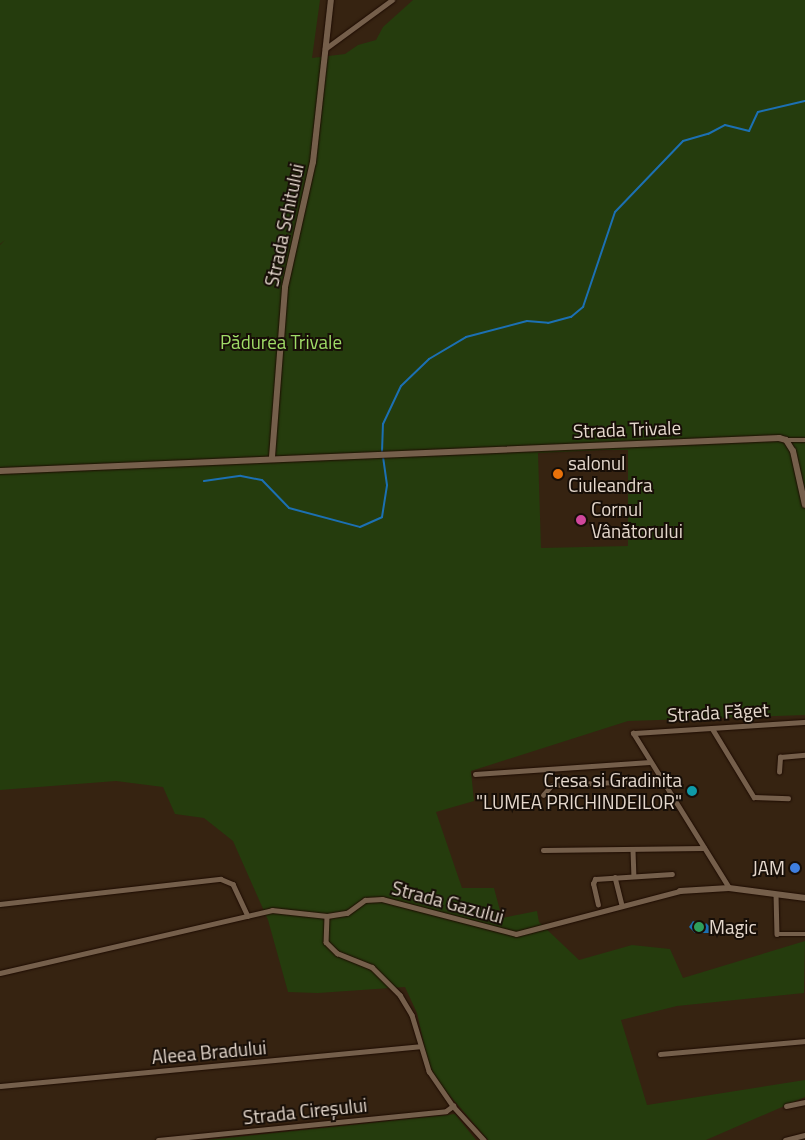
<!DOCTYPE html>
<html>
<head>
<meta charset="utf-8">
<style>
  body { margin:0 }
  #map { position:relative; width:805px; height:1140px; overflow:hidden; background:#362311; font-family:"Titillium Web",sans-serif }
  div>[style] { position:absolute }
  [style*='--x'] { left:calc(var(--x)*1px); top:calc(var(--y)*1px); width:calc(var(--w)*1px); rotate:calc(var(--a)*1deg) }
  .green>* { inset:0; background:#253c0d }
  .water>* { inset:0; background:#1c70b3 }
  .stream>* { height:2px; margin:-1px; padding:0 1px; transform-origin:1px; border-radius:1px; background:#1c70b3 }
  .roads { filter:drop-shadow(0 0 1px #1d0b00) drop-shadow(0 0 1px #1d0b00) }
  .street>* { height:4.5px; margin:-2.25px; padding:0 2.25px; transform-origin:2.25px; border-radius:2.25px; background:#755f4b }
  .secondary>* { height:6px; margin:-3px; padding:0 3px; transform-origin:3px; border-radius:3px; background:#755f4b }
  .dots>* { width:14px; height:14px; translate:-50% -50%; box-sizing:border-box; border:2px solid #170e07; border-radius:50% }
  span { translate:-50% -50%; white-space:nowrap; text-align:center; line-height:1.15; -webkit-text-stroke:4px #170e07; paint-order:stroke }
  .street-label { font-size:19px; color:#e5d8cd }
  .park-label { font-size:19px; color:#9fdb67 }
  .poi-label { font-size:19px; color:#e5d8cd }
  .left { translate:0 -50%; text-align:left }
  .right { translate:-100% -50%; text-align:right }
</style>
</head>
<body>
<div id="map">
  <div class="green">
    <div style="clip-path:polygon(evenodd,0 0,320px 0,312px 58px,345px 54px,358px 45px,376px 40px,383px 27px,413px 0,805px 0,805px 715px,628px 721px,471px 771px,474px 801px,436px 812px,462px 888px,494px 888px,502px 918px,537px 911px,539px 922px,579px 960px,632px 945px,670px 949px,683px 978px,805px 941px,804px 993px,677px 1006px,621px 1020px,647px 1105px,805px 1080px,805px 1097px,706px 1140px,488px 1140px,438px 1082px,428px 1062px,417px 1013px,405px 987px,318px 993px,288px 992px,268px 920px,233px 841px,204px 818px,175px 814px,163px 787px,116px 781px,0 790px,0 245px,5px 240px,0 244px,0 0,603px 450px,628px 450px,628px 546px,541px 548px,538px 453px,603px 450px)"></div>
    <div style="clip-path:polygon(455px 1114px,476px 1140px,207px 1140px)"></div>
  </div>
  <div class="water">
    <div style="clip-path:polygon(693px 921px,704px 926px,706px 923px,712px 929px,712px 933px,695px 933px,689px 927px)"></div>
  </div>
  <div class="stream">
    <div style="--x:382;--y:452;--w:28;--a:-88"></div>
    <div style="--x:383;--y:424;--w:42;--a:-64.7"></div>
    <div style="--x:401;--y:386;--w:39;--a:-44"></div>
    <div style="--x:429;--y:359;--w:43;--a:-30.7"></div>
    <div style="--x:466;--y:337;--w:63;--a:-14.7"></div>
    <div style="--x:527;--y:321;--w:21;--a:5"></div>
    <div style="--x:548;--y:323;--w:24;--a:-15"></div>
    <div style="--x:571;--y:317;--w:16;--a:-40"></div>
    <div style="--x:583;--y:307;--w:100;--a:-71.4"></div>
    <div style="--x:615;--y:212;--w:98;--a:-46.2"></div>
    <div style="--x:683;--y:141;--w:26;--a:-16"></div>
    <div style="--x:708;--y:134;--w:19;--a:-28"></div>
    <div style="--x:725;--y:125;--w:25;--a:14"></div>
    <div style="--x:749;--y:131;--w:21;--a:-65"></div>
    <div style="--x:758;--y:112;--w:48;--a:-13.2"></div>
    <div style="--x:204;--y:481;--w:37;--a:-8"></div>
    <div style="--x:241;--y:476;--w:21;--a:11"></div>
    <div style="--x:262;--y:480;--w:39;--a:46"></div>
    <div style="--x:289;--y:508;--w:73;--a:15"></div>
    <div style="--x:360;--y:527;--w:24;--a:-24"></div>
    <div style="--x:382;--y:517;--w:32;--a:-81"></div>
    <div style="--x:387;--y:485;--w:28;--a:-98"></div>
  </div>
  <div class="roads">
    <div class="street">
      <div style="--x:325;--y:49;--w:83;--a:-36.2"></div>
      <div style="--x:786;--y:440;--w:19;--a:0"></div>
      <div style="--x:712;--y:728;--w:81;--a:58.7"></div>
      <div style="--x:754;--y:797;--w:34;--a:2"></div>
      <div style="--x:779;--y:772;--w:15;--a:-86"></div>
      <div style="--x:780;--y:757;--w:25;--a:-5"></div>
      <div style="--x:475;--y:774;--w:175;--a:-3.9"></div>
      <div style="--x:543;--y:795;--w:13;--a:-48"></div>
      <div style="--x:552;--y:785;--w:109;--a:-2.6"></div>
      <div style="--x:543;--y:850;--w:161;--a:-0.7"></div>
      <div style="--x:633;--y:850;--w:26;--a:88"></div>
      <div style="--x:615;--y:877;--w:29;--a:76"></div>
      <div style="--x:729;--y:888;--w:182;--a:-121.8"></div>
      <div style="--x:633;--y:733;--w:172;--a:-3.7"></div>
      <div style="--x:776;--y:894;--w:40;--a:88.6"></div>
      <div style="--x:777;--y:934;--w:28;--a:0"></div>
      <div style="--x:0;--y:904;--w:222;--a:-6.5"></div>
      <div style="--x:221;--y:879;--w:13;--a:23"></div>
      <div style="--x:233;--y:884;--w:35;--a:65"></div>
      <div style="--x:598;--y:905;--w:22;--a:-103"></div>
      <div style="--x:593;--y:884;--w:5;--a:-68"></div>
      <div style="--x:595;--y:879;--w:77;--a:-3.7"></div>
      <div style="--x:327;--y:916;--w:20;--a:-9"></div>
      <div style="--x:347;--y:913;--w:22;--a:-36"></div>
      <div style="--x:365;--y:900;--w:17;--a:-3"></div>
      <div style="--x:382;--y:899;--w:138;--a:14.6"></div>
      <div style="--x:516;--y:934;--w:170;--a:-14.7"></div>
      <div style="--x:327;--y:916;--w:26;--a:92"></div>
      <div style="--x:326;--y:942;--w:16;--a:45"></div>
      <div style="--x:337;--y:953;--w:38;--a:22"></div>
      <div style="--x:372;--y:967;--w:40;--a:45"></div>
      <div style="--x:400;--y:995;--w:23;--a:59"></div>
      <div style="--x:412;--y:1015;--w:59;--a:73.1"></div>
      <div style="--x:429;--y:1071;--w:42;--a:55.6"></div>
      <div style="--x:453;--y:1106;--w:46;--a:47.6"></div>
      <div style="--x:0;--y:973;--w:279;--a:-13"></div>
      <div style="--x:272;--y:910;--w:55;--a:6.2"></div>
      <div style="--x:660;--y:1054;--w:146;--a:-5.1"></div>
      <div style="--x:0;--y:1086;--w:422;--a:-5.4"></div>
      <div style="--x:786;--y:1106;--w:19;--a:-12"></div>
      <div style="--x:158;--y:1140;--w:289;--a:-5.7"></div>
      <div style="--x:446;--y:1111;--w:9;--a:-36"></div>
      <div style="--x:785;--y:1140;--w:21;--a:-14"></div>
    </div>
    <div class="secondary">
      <div style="--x:272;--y:457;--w:170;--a:-85.6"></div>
      <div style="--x:285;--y:287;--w:128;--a:-77.4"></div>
      <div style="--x:313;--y:162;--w:163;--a:-83.7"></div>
      <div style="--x:0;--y:471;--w:780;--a:-2.43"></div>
      <div style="--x:779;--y:438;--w:7;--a:16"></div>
      <div style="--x:786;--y:440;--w:13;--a:58"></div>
      <div style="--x:793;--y:451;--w:55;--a:77.5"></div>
      <div style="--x:680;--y:891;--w:49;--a:-3.5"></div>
      <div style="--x:729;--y:888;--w:77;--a:7.5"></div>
    </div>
  </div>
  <div class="dots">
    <div style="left:558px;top:474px;background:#e8710a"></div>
    <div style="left:581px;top:520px;background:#d1479c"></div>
    <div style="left:692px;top:791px;background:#0f9aa8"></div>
    <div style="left:795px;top:868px;background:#3f7fe0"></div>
    <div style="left:699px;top:927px;background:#2e9e5b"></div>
  </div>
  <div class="street-label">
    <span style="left:284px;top:225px;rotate:-78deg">Strada Schitului</span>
    <span style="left:627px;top:429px;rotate:-2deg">Strada Trivale</span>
    <span style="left:718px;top:712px;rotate:-3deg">Strada Făget</span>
    <span style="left:448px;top:902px;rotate:15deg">Strada Gazului</span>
    <span style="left:209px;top:1052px;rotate:-5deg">Aleea Bradului</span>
    <span style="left:305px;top:1111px;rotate:-6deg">Strada Cireșului</span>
  </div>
  <div class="park-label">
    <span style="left:281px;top:342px">Pădurea Trivale</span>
  </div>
  <div class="poi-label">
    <span class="left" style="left:568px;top:474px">salonul<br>Ciuleandra</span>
    <span class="left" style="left:591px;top:520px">Cornul<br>Vânătorului</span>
    <span class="right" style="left:682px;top:791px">Cresa si Gradinita<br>"LUMEA PRICHINDEILOR"</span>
    <span class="right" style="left:785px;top:868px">JAM</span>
    <span class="left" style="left:709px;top:927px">Magic</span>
  </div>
</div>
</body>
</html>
